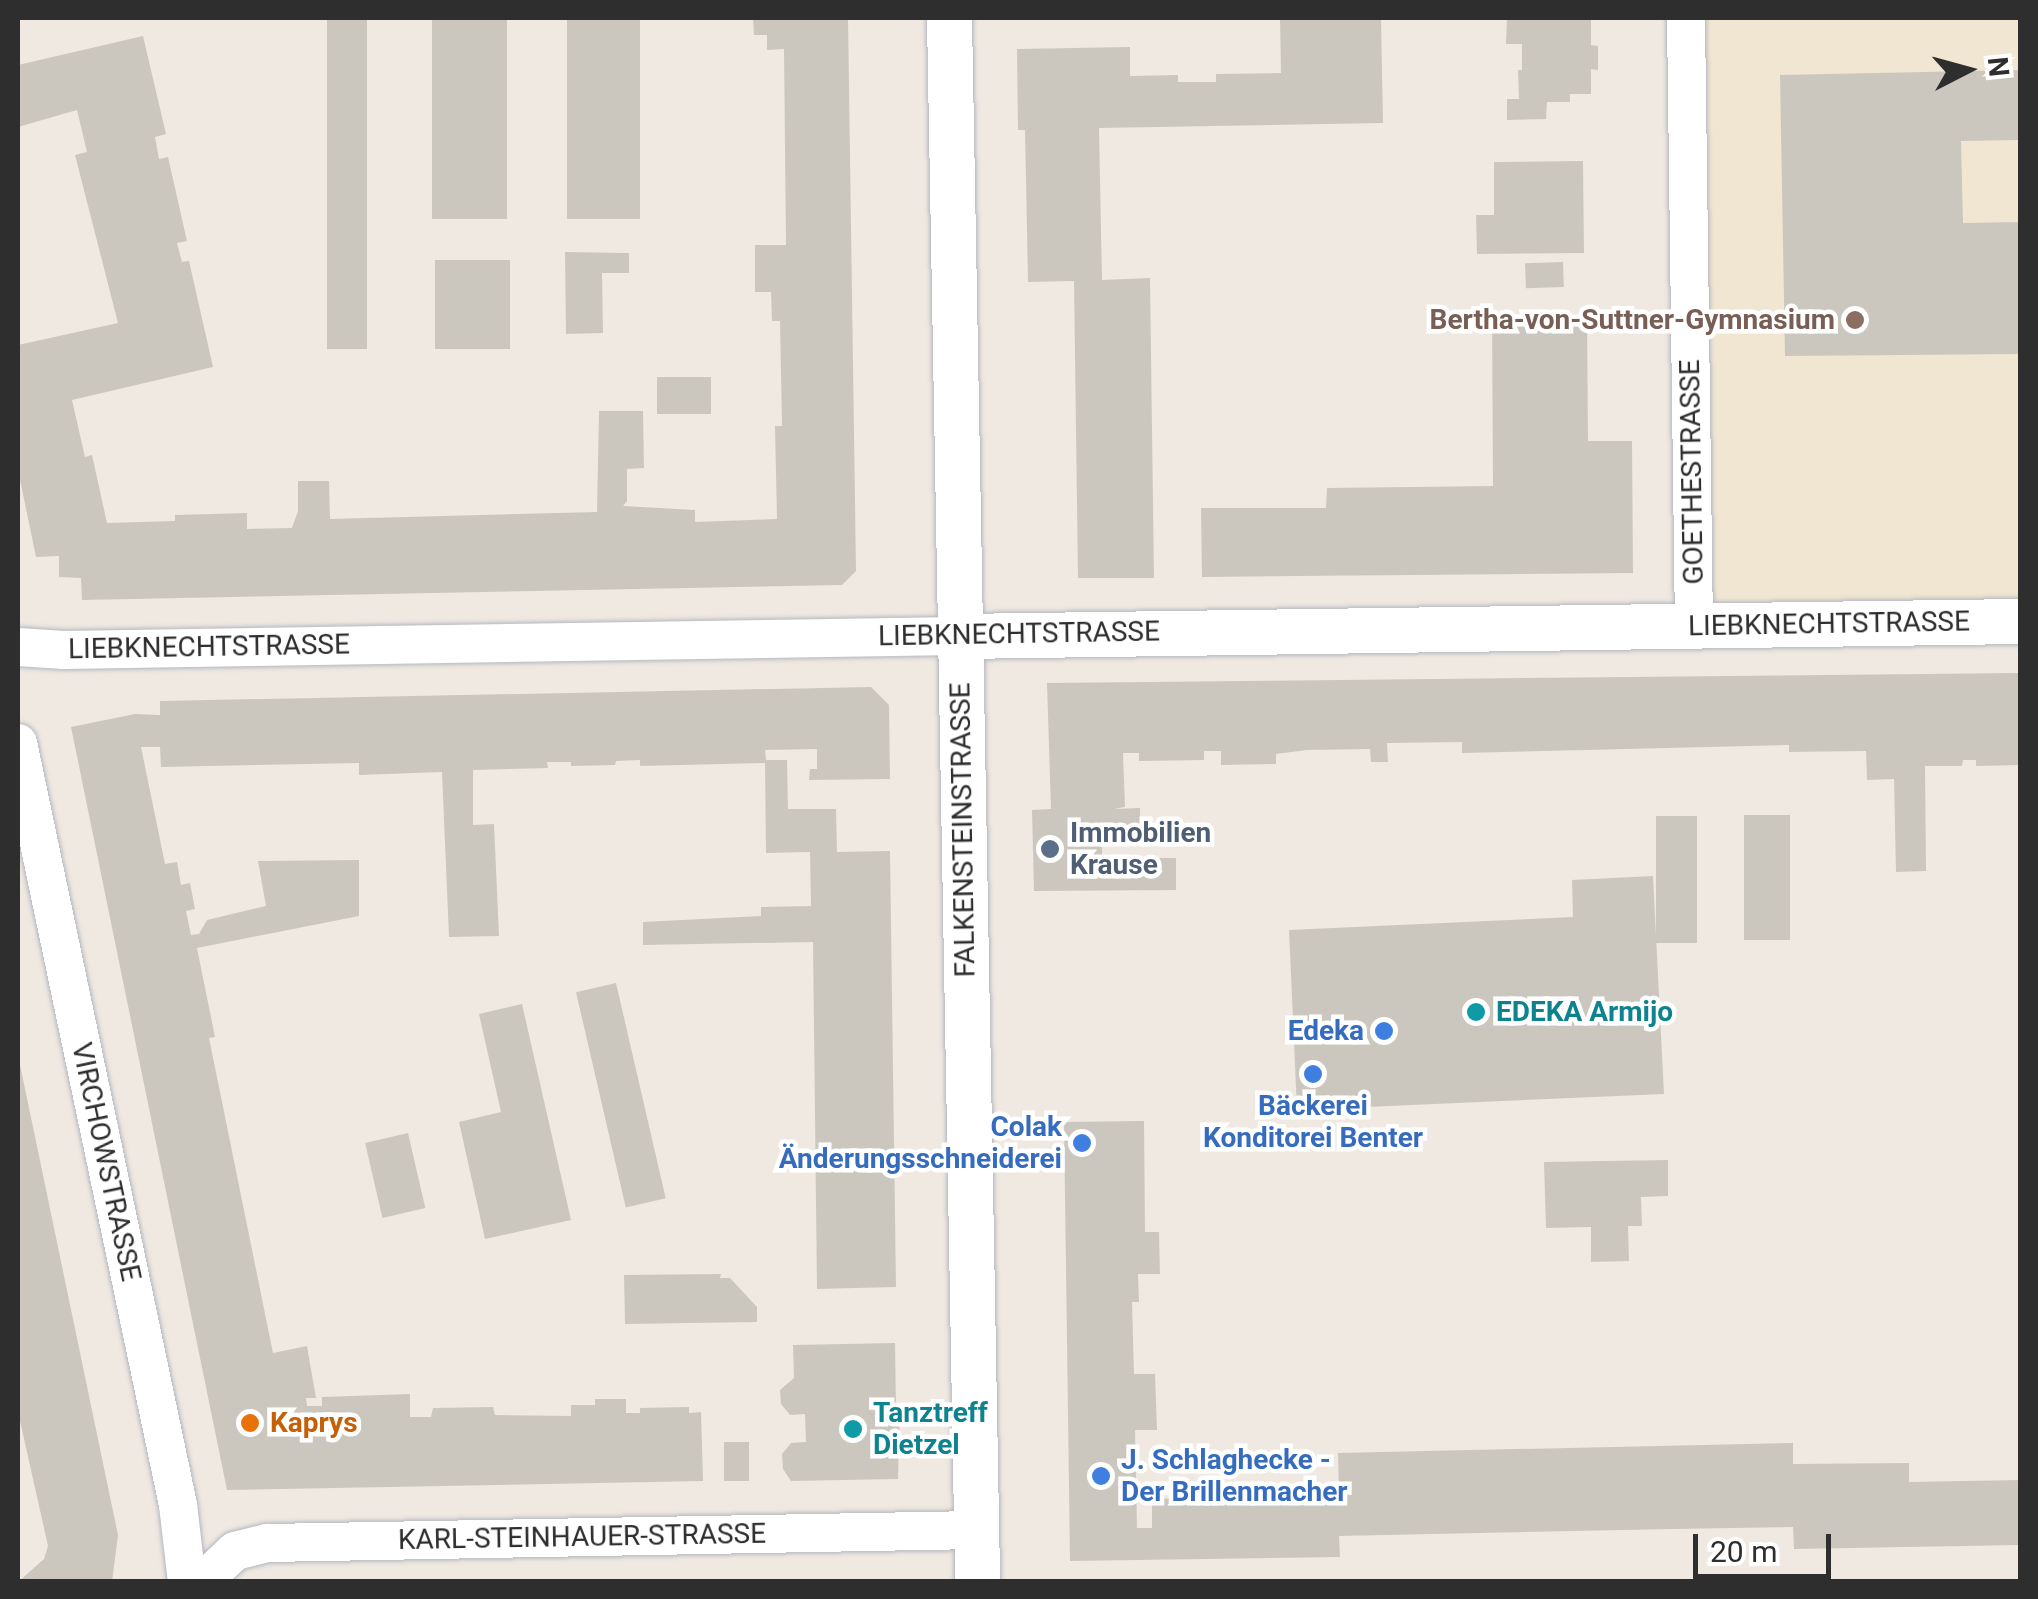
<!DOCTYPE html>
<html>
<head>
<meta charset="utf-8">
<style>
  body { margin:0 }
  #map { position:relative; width:2038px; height:1599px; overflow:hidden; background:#efe9e1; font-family:Roboto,sans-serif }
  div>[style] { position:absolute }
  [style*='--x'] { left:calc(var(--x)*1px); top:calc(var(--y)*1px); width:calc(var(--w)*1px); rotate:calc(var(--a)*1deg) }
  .education>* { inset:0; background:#f0e6d1; transform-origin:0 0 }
  .building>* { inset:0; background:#cbc7bf; transform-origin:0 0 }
  .roads { filter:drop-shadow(0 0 2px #b4b7c1) drop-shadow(0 0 2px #b4b7c1) }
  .minor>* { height:38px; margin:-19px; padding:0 19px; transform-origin:19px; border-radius:19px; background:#fff }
  .tertiary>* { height:45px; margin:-22.5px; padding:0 22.5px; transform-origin:22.5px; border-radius:22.5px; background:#fff }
  .dots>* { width:28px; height:28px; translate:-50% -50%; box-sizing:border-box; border:5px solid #fff; border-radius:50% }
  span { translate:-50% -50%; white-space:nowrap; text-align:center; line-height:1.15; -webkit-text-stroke:9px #fff; paint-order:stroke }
  .education-label { font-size:28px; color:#785e54; font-weight:700 }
  .right { translate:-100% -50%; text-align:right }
  .street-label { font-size:28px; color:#2e2e2e }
  .service-label { font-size:28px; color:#4e5e75; font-weight:700 }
  .left { translate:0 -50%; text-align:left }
  .culture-label { font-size:28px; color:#0d838f; font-weight:700 }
  .shop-label { font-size:28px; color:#366cbe; font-weight:700 }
  .food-label { font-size:28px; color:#c56008; font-weight:700 }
  .frame { position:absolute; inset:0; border:20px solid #2e2e2e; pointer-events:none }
  .north { position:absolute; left:1918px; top:20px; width:100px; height:100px; -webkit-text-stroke:8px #fff; paint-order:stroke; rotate:84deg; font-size:28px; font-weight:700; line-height:40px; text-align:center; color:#2e2e2e }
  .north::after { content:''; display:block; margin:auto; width:35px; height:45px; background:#2e2e2e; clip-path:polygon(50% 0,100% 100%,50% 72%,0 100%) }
  .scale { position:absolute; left:1693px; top:1534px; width:138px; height:45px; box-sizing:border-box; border:5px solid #2e2e2e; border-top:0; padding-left:12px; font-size:30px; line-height:35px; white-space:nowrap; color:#2e2e2e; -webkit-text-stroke:8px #fff; paint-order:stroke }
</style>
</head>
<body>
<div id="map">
  <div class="education">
    <div style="left:1686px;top:18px;width:334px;height:608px"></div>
  </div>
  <div class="building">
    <div style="left:327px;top:18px;width:40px;height:331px"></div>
    <div style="left:432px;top:18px;width:75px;height:201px"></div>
    <div style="left:567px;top:18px;width:73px;height:201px"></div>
    <div style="clip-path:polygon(753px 18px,848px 18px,856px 571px,842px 585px,82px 600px,81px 578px,59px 577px,59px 556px,36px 557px,18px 470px,18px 345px,118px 323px,75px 155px,87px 152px,77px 110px,18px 127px,18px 65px,143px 36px,166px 134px,155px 137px,159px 159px,168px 157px,187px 241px,177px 243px,182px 262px,189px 261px,213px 367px,72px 400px,85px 457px,92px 455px,107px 523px,175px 521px,175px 515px,247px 513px,247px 529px,292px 528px,298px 511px,298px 481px,329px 481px,330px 519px,597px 512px,599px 411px,643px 411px,644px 468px,627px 469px,627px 501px,623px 506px,695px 510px,695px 522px,777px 519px,775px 426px,782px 426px,780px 321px,772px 321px,771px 292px,755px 292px,755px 245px,786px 245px,784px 49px,767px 50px,767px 35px,754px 35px)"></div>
    <div style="clip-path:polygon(1280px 18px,1381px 18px,1383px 123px,1099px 128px,1102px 280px,1150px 278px,1154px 578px,1078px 578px,1074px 281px,1028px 282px,1025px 130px,1018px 130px,1017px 49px,1130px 47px,1130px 76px,1178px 75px,1178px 82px,1216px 82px,1216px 74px,1281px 73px)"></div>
    <div style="clip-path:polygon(1507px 18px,1591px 18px,1591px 45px,1598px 46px,1598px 70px,1591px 69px,1591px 94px,1570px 94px,1570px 102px,1547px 102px,1546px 119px,1507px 120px,1507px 99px,1519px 99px,1518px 70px,1522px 70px,1522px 44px,1506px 44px)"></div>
    <div style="clip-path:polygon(2020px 70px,2020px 140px,1961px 141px,1963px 223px,2020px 222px,2020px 354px,1785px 356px,1780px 75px)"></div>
    <div style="clip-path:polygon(1583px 161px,1584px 253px,1477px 254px,1476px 215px,1494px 215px,1494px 162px)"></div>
    <div style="clip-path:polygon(565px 252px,629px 253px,629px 273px,602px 273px,603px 333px,566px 334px)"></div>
    <div style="left:435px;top:260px;width:75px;height:89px"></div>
    <div style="left:1563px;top:262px;width:25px;height:38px;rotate:88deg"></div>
    <div style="clip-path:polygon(1587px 315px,1588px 441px,1632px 441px,1633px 573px,1202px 577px,1201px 508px,1326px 508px,1327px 488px,1493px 486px,1492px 316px)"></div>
    <div style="left:711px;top:377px;width:37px;height:54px;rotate:90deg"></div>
    <div style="clip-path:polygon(2020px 673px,2020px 765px,1976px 766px,1976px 760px,1963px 760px,1962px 766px,1925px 766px,1926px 871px,1896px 872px,1894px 779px,1867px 780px,1866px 751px,1789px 752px,1789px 745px,1462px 753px,1462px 742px,1387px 743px,1388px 762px,1371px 762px,1370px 749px,1307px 750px,1276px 754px,1276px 764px,1221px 765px,1221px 751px,1204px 751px,1204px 760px,1139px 761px,1139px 753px,1123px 753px,1125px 807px,1114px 809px,1140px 808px,1140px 833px,1103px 829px,1101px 874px,1112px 868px,1157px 867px,1158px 858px,1176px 858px,1176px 890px,1034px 891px,1032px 810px,1051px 809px,1047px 683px)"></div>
    <div style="clip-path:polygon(871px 687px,889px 705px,890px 779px,809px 780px,810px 769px,817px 769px,817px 749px,765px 750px,766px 760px,787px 760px,788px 809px,836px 809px,837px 852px,890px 851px,896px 1287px,817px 1289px,813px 942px,643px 945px,643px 922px,761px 916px,761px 907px,811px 906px,810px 852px,766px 853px,765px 763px,640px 766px,640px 760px,616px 761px,615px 765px,571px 766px,571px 762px,547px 762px,548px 768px,473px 770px,473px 825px,494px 824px,499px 936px,449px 937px,442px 772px,359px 775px,359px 763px,161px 767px,160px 747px,141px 747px,165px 864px,177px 862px,181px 885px,190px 883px,195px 909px,186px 911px,191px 935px,199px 934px,207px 920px,266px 906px,258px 861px,359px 860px,359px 916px,197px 948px,215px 1037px,209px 1038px,273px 1353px,307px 1346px,316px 1398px,306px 1398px,307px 1406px,322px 1406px,322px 1397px,410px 1394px,410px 1417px,431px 1417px,433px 1408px,493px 1407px,495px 1415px,571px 1416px,571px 1405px,595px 1405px,595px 1399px,626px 1399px,626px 1413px,640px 1413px,640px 1408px,689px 1407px,689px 1413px,701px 1412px,703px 1481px,227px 1490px,71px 727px,135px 714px,160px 715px,160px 701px)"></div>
    <div style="left:1744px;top:815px;width:46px;height:125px"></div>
    <div style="left:1656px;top:816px;width:41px;height:127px"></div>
    <div style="clip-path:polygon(1653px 876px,1664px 1094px,1297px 1110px,1289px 930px,1573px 917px,1572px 880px)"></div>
    <div style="left:616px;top:983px;width:221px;height:41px;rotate:77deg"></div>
    <div style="clip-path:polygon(522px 1004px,571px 1220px,485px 1239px,459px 1122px,501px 1112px,479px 1014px)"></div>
    <div style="clip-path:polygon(18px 1055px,118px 1535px,112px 1582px,18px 1582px,44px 1559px,48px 1546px,18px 1412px)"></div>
    <div style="clip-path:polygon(1144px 1121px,1145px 1232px,1159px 1232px,1160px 1274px,1138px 1274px,1139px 1302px,1132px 1302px,1134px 1374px,1155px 1374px,1157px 1430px,1135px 1430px,1137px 1528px,1152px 1528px,1152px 1499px,1339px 1494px,1338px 1453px,1793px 1443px,1793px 1464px,1909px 1463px,1909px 1482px,2020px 1480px,2020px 1545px,1794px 1549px,1793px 1527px,1673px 1529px,1339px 1536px,1340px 1557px,1070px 1561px,1064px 1122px)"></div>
    <div style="left:408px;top:1133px;width:77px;height:44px;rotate:77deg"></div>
    <div style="clip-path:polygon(1668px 1160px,1668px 1196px,1641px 1197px,1642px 1226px,1628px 1226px,1629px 1261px,1591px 1262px,1591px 1227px,1546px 1228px,1544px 1162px)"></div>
    <div style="clip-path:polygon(721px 1274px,720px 1278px,730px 1278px,757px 1307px,757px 1322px,625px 1324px,624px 1275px)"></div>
    <div style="clip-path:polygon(895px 1343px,896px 1408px,900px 1408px,898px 1479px,791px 1481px,783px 1469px,782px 1454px,791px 1443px,806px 1442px,805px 1414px,790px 1415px,781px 1404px,780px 1390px,794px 1378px,793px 1345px)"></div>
    <div style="left:724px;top:1442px;width:25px;height:39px"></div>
  </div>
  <div class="roads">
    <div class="minor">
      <div style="--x:1686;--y:18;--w:608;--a:89.25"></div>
      <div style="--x:18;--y:647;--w:46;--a:3.7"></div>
      <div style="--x:64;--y:650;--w:895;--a:-0.9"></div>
      <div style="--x:18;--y:743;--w:779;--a:78.14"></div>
      <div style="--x:178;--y:1505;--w:78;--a:83.3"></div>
      <div style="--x:202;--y:1582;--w:45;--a:-43.2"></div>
      <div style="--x:235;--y:1551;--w:34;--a:-14"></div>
      <div style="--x:268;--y:1543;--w:707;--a:-1.05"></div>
    </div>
    <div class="tertiary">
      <div style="--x:949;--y:18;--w:1564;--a:88.97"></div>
      <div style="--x:959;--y:636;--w:1061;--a:-0.81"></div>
    </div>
  </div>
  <div class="dots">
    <div style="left:1855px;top:320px;background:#8d6e63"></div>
    <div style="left:1050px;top:849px;background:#5c6f8a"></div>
    <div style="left:1476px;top:1012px;background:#0f9aa8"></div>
    <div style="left:1384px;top:1031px;background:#3f7fe0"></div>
    <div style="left:1313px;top:1074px;background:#3f7fe0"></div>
    <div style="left:1082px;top:1143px;background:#3f7fe0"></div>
    <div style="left:250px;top:1423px;background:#e8710a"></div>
    <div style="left:853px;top:1429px;background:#0f9aa8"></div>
    <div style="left:1101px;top:1476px;background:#3f7fe0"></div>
  </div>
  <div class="education-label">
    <span class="right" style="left:1835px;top:320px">Bertha-von-Suttner-Gymnasium</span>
  </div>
  <div class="street-label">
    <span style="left:1692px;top:472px;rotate:-91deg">GOETHESTRASSE</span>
    <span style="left:1829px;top:624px;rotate:-1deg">LIEBKNECHTSTRASSE</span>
    <span style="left:1019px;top:634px;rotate:-1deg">LIEBKNECHTSTRASSE</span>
    <span style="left:209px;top:647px;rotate:-1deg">LIEBKNECHTSTRASSE</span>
    <span style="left:963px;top:830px;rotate:-91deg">FALKENSTEINSTRASSE</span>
    <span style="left:106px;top:1162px;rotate:78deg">VIRCHOWSTRASSE</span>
    <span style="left:582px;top:1537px;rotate:-1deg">KARL-STEINHAUER-STRASSE</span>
  </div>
  <div class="service-label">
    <span class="left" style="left:1070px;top:849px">Immobilien<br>Krause</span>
  </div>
  <div class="culture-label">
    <span class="left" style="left:1496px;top:1012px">EDEKA Armijo</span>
    <span class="left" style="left:873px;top:1429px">Tanztreff<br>Dietzel</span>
  </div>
  <div class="shop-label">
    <span class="right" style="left:1364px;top:1031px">Edeka</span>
    <span style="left:1313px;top:1122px">Bäckerei<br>Konditorei Benter</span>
    <span class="right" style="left:1062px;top:1143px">Colak<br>Änderungsschneiderei</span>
    <span class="left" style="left:1121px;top:1476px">J. Schlaghecke -<br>Der Brillenmacher</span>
  </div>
  <div class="food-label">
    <span class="left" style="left:270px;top:1423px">Kaprys</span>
  </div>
  <div class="frame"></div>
  <div class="north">N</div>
  <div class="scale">20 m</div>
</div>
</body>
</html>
